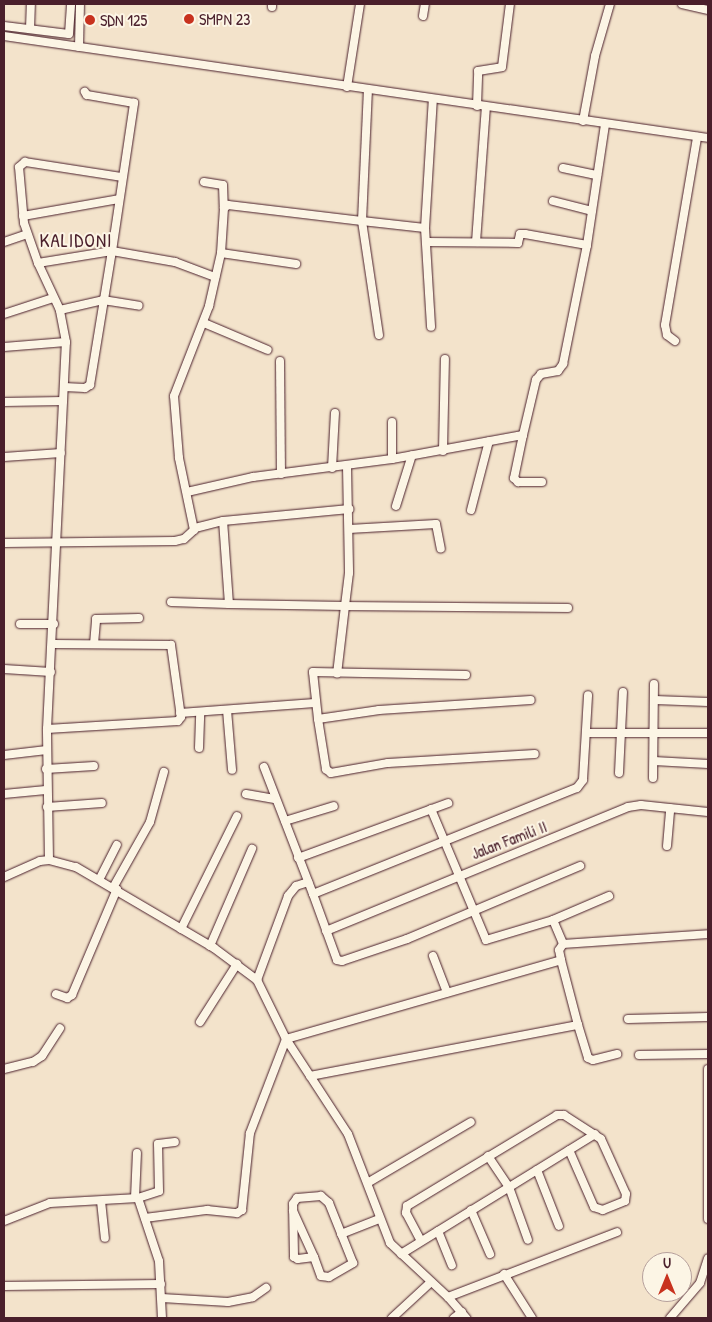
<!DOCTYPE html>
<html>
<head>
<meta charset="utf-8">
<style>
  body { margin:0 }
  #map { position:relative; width:712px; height:1322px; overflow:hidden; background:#f3e3cb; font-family:"Patrick Hand",sans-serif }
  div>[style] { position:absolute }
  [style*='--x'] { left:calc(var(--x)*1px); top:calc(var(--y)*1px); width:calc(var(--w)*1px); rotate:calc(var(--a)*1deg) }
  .roads { filter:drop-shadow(0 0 1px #4a1f2b) drop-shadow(0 0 1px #4a1f2b) }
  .street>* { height:8px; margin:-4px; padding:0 4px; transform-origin:4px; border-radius:4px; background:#fcf5e5 }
  .dots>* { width:14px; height:14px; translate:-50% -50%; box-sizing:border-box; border:2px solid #fcf5e5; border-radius:50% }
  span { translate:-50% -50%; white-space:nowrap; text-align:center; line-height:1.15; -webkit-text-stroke:4px #fcf5e5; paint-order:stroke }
  .poi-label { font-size:16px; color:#4a1f2b }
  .left { translate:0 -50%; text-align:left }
  .street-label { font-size:16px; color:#4a1f2b }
  .quarter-label { font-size:19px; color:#4a1f2b; letter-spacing:1px }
  .frame { position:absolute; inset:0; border:5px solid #4a1f2b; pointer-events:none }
  .north { position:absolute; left:642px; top:1252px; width:50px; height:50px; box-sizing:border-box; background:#fcf5e5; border:1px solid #b59f9b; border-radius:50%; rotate:0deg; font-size:14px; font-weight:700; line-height:20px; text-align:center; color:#4a1f2b }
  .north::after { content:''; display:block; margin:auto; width:18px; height:22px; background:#c8321e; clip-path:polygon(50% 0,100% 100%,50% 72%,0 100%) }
</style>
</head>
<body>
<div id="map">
  <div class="roads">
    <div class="street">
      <div style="--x:682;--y:4;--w:27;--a:13"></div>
      <div style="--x:272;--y:7;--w:3;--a:-90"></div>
      <div style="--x:423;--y:16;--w:12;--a:-81"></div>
      <div style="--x:4;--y:26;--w:65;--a:7"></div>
      <div style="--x:69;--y:34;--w:30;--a:-86"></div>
      <div style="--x:30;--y:29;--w:25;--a:-88"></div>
      <div style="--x:4;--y:36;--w:711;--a:8.24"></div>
      <div style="--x:79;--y:47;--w:43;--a:-88.7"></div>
      <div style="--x:347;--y:87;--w:84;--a:-81.1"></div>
      <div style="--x:477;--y:106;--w:35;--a:-88"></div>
      <div style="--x:478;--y:71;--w:24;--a:-9"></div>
      <div style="--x:502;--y:67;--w:64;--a:-82.8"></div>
      <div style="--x:583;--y:121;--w:66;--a:-79.5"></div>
      <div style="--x:595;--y:56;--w:54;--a:-73.9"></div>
      <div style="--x:563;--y:168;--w:35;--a:12"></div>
      <div style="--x:204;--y:182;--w:19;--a:9"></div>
      <div style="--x:223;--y:185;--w:23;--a:88"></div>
      <div style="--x:553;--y:201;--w:40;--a:14.4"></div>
      <div style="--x:23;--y:216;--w:97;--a:-10"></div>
      <div style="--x:425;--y:228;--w:129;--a:-86.5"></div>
      <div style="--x:4;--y:242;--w:24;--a:-19"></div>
      <div style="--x:427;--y:242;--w:91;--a:0.6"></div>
      <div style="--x:518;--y:243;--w:9;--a:-77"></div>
      <div style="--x:520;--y:234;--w:5;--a:0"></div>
      <div style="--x:525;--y:234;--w:63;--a:10.1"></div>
      <div style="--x:476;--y:242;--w:135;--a:-85.8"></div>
      <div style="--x:221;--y:253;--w:76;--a:8.3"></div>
      <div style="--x:38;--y:263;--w:75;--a:-9.2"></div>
      <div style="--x:112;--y:251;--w:150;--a:-81.5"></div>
      <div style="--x:134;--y:103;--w:48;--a:-170.3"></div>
      <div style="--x:87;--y:95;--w:4;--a:-124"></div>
      <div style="--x:60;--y:310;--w:44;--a:-13.1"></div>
      <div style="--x:103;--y:300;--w:36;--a:9"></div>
      <div style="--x:4;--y:314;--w:52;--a:-18.1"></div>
      <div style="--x:204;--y:323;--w:69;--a:22.9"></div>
      <div style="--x:379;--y:335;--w:115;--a:-98.5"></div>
      <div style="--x:362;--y:221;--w:63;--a:6.3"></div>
      <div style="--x:425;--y:228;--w:99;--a:86.5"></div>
      <div style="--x:675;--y:341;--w:10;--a:-143"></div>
      <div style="--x:667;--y:335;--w:10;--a:-101"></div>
      <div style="--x:665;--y:325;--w:191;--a:-80.3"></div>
      <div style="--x:4;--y:347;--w:62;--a:-4.6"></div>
      <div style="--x:280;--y:361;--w:113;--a:89.5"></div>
      <div style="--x:64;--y:387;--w:21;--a:3"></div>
      <div style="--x:85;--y:388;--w:6;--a:-31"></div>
      <div style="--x:90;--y:385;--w:136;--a:-80.7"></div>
      <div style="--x:112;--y:251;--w:64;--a:9.9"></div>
      <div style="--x:175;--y:262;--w:43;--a:20.6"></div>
      <div style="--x:4;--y:402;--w:59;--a:-1"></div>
      <div style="--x:523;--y:435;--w:44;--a:101.8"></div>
      <div style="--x:514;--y:478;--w:6;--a:45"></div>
      <div style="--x:518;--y:482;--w:24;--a:0"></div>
      <div style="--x:443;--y:451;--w:92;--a:-88.8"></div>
      <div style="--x:4;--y:457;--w:57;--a:-4"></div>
      <div style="--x:392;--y:459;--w:37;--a:-90"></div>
      <div style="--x:347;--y:466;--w:107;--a:88.9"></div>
      <div style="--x:349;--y:573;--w:33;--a:97"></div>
      <div style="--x:345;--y:606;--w:223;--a:0.5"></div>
      <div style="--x:332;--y:468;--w:55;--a:-86.9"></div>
      <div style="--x:187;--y:492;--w:68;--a:-12.8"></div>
      <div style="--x:253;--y:477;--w:140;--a:-7.4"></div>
      <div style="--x:392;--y:459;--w:133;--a:-10.4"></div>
      <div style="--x:523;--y:435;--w:57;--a:-76.7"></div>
      <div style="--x:536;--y:380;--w:8;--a:-50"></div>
      <div style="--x:541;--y:374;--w:17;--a:-10"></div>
      <div style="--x:558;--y:371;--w:9;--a:-54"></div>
      <div style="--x:563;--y:364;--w:121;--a:-78.6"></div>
      <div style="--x:587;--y:245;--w:122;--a:-81.5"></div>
      <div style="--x:396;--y:506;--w:53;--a:-72.6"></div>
      <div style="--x:471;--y:510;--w:71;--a:-75.4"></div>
      <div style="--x:195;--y:528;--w:29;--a:-14"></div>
      <div style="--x:223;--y:521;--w:127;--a:-5.4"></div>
      <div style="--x:349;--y:529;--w:87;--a:-3.3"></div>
      <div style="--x:436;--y:524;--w:25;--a:79"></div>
      <div style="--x:4;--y:543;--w:171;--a:-0.7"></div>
      <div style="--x:175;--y:541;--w:9;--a:-13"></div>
      <div style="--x:184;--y:539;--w:13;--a:-42"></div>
      <div style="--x:194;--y:530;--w:74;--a:-101.8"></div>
      <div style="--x:179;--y:458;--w:62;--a:-94.6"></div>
      <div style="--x:174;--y:396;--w:97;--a:-68.7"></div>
      <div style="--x:209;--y:306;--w:54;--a:-77.2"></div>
      <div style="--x:221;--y:253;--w:45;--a:-86.2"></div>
      <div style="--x:224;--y:208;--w:5;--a:-37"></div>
      <div style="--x:228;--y:205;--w:135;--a:6.8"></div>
      <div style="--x:362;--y:221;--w:131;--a:-87.4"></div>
      <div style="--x:171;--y:602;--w:58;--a:2"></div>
      <div style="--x:229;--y:604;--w:83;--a:-94.1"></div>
      <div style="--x:229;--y:604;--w:116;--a:1"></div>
      <div style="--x:345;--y:606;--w:68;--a:96.7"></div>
      <div style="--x:20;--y:624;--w:34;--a:0"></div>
      <div style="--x:94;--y:644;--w:25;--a:-85"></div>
      <div style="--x:96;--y:619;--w:43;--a:-1.3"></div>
      <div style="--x:4;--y:669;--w:47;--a:3.7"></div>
      <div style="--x:466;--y:675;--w:153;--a:-178.9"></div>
      <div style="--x:313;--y:672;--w:47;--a:83.9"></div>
      <div style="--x:318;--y:719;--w:62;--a:-8.4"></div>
      <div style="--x:379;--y:710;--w:152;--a:-3.8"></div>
      <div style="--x:655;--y:700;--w:53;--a:2.2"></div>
      <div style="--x:227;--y:710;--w:60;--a:85.2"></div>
      <div style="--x:180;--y:713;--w:135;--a:-4.2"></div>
      <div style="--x:318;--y:719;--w:51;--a:80.9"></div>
      <div style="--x:326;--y:769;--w:6;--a:39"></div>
      <div style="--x:331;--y:773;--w:58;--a:-10"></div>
      <div style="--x:388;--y:763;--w:147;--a:-3.5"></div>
      <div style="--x:47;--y:729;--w:131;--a:-3.5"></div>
      <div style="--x:178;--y:721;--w:5;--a:-53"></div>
      <div style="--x:181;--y:717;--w:73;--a:-97.9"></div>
      <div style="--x:171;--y:645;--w:118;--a:-179.5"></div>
      <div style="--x:586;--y:733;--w:122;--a:0"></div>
      <div style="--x:199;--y:748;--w:36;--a:-88"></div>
      <div style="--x:4;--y:755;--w:43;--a:-6.6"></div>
      <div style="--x:654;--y:761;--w:54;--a:3.2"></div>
      <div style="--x:264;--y:767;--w:136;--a:68.9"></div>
      <div style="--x:313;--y:894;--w:284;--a:-21.9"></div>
      <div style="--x:577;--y:788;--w:10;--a:-53"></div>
      <div style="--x:583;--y:780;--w:85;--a:-86.6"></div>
      <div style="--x:46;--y:769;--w:48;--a:-3.6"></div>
      <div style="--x:619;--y:773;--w:81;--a:-87.2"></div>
      <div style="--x:653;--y:778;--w:94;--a:-89.4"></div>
      <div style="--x:4;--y:794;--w:42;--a:-5.4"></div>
      <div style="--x:246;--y:794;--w:29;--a:10"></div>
      <div style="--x:47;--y:807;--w:55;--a:-4.2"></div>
      <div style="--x:431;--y:809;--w:142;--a:67.2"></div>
      <div style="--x:486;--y:940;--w:70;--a:-16.6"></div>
      <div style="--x:553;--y:920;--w:61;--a:-23.2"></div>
      <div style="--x:285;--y:821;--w:51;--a:-17"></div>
      <div style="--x:667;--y:846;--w:38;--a:-85"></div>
      <div style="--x:298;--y:858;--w:160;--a:-20.1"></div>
      <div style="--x:49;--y:860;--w:131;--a:-90.9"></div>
      <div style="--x:47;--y:729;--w:387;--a:-87.2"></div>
      <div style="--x:66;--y:342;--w:33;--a:-101"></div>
      <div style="--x:60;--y:310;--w:52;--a:-115.1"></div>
      <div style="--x:38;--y:263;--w:42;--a:-109.3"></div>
      <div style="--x:24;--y:223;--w:56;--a:-95.1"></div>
      <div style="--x:19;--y:167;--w:8;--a:-40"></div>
      <div style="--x:25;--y:162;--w:98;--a:8.8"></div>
      <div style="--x:4;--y:877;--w:39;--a:-24"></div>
      <div style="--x:40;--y:861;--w:9;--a:-6"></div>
      <div style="--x:49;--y:860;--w:28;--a:15"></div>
      <div style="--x:76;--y:867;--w:160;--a:30.4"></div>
      <div style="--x:214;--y:948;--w:54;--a:36.7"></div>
      <div style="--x:257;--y:980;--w:66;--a:63.8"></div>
      <div style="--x:286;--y:1039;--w:113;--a:56.9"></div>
      <div style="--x:348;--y:1134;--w:117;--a:68.9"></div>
      <div style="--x:390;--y:1243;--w:79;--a:43"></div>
      <div style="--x:448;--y:1297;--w:28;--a:49"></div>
      <div style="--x:100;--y:878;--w:37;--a:-63"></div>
      <div style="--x:114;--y:886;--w:73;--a:-60.6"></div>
      <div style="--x:150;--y:822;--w:52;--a:-74.4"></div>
      <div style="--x:313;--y:894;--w:70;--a:70"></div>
      <div style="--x:337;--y:960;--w:5;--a:11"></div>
      <div style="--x:342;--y:961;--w:69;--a:-18.7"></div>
      <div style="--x:407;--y:939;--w:188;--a:-22.9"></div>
      <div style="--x:553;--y:920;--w:26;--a:67"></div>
      <div style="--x:181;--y:929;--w:126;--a:-63.6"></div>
      <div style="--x:326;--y:931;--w:326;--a:-22.3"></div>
      <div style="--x:628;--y:807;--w:13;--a:-9"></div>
      <div style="--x:641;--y:805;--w:67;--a:6"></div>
      <div style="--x:210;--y:946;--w:106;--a:-66.6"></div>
      <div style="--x:433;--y:956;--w:39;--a:69"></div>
      <div style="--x:257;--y:980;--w:90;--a:-69.7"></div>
      <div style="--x:288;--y:896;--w:13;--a:-51"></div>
      <div style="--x:296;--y:886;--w:13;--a:-18"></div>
      <div style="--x:56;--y:994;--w:12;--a:20"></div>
      <div style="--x:67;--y:998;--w:6;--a:-31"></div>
      <div style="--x:72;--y:995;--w:115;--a:-67"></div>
      <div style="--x:628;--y:1019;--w:80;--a:-1.4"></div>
      <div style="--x:200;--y:1022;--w:69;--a:-57.5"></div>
      <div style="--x:578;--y:1025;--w:34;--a:73"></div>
      <div style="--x:588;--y:1058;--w:5;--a:22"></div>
      <div style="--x:593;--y:1060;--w:25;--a:-14"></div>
      <div style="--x:639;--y:1055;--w:69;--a:-0.8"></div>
      <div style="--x:4;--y:1069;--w:30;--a:-14"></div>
      <div style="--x:33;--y:1062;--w:11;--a:-34"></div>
      <div style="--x:42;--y:1056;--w:33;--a:-57"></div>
      <div style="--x:708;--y:1069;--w:150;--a:90"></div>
      <div style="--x:310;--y:1076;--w:273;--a:-10.8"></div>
      <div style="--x:578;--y:1025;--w:67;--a:-104.7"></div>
      <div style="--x:561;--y:960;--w:10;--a:-101"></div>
      <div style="--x:559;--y:950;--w:7;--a:-56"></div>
      <div style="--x:563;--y:944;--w:145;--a:-3.9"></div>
      <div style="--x:488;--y:1156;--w:37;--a:56"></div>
      <div style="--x:509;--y:1187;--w:56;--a:70.3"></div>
      <div style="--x:537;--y:1170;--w:60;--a:68.6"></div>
      <div style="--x:369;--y:1182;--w:118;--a:-30.5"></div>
      <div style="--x:135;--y:1198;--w:45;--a:-87.5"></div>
      <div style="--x:138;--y:1198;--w:22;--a:-18"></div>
      <div style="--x:159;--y:1191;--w:47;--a:-91.2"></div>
      <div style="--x:158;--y:1144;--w:17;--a:-7"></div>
      <div style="--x:101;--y:1201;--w:37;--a:84"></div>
      <div style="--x:471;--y:1210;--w:48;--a:66.6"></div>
      <div style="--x:293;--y:1211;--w:51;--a:65.5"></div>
      <div style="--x:314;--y:1257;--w:20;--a:70"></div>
      <div style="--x:321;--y:1276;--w:8;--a:7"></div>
      <div style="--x:329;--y:1277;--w:28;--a:-30"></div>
      <div style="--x:353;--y:1263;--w:65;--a:-111.8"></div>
      <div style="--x:329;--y:1203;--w:11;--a:-139"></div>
      <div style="--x:321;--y:1196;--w:24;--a:175"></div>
      <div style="--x:297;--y:1198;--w:7;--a:124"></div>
      <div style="--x:293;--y:1204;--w:53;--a:88.9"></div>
      <div style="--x:294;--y:1257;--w:4;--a:27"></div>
      <div style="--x:298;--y:1259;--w:16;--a:-7"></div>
      <div style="--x:145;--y:1218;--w:63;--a:-7.4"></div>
      <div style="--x:207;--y:1210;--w:30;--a:6"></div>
      <div style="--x:237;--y:1213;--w:6;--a:-31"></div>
      <div style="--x:242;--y:1210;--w:77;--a:-84.1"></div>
      <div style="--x:250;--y:1133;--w:101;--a:-69"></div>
      <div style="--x:286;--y:1039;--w:286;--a:-16"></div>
      <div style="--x:4;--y:1221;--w:49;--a:-21.4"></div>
      <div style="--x:50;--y:1203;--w:88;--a:-3.3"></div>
      <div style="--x:138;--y:1198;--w:66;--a:71.6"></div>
      <div style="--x:159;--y:1261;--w:57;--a:87"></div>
      <div style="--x:438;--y:1231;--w:37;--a:68"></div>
      <div style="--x:341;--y:1234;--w:41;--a:-21.5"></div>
      <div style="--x:421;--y:1241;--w:32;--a:-118"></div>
      <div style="--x:406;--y:1213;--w:7;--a:-82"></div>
      <div style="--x:407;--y:1206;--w:175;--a:-31.2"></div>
      <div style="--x:557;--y:1115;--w:7;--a:0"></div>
      <div style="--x:564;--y:1115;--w:44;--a:33"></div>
      <div style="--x:601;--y:1139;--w:60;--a:65.6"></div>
      <div style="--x:626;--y:1194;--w:7;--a:98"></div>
      <div style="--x:625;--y:1201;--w:24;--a:158"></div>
      <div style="--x:603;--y:1210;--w:9;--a:-162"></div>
      <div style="--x:594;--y:1207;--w:62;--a:-113.7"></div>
      <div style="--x:401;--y:1254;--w:228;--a:-31.7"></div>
      <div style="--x:504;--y:1274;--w:52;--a:57.5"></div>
      <div style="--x:4;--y:1286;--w:157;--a:-0.7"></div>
      <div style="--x:448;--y:1297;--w:181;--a:-21"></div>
      <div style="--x:162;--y:1298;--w:66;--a:3.5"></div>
      <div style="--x:228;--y:1302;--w:25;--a:-11"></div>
      <div style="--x:253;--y:1297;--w:16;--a:-35"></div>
      <div style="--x:392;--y:1318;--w:53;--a:-42.7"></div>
      <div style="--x:454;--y:1318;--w:10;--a:-37"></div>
      <div style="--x:670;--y:1318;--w:46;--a:-49.4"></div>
      <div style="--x:700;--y:1283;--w:26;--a:-72"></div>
    </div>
  </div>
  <div class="dots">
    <div style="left:189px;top:19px;background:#c8321e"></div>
    <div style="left:90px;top:20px;background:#c8321e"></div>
  </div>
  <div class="poi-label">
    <span class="left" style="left:199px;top:19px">SMPN 23</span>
    <span class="left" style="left:100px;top:20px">SDN 125</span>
  </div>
  <div class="street-label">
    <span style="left:509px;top:840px;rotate:-21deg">Jalan Famili II</span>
  </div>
  <div class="quarter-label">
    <span style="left:76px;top:241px">KALIDONI</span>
  </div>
  <div class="frame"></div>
  <div class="north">U</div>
</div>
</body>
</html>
